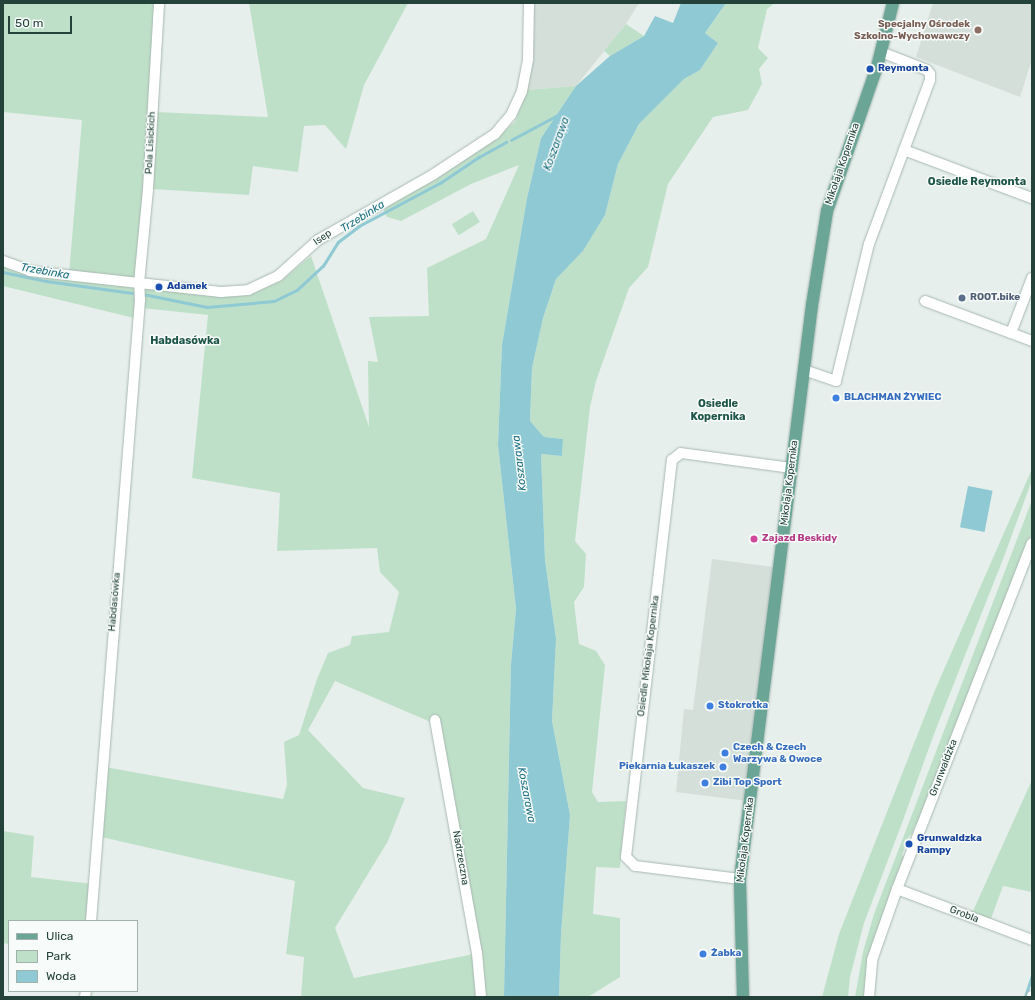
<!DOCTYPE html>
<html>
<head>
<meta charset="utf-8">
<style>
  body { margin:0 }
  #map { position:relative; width:1035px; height:1000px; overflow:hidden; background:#e6efeb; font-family:Rubik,sans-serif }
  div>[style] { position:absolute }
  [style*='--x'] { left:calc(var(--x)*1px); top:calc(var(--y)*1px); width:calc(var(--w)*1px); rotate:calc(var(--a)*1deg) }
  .built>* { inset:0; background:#d4dfda }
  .green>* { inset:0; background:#bfe0c8; transform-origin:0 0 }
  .water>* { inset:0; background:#8ec9d4; transform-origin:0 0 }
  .stream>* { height:2.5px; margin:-1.25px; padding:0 1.25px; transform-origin:1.25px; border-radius:1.25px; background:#8ec9d4 }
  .roads { filter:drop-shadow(0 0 1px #a8b8b2) drop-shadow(0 0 1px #a8b8b2) }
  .street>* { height:10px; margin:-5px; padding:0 5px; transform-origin:5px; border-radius:5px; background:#fff }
  .primary>* { height:12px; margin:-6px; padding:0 6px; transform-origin:6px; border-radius:6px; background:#6aa596 }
  .dots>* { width:11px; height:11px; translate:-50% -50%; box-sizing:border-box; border:2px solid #f7fbf9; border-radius:50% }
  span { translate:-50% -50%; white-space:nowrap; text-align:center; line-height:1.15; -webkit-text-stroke:3px #f7fbf9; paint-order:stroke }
  .education-label { font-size:10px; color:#785e54; font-weight:700 }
  .right { translate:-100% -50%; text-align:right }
  .transit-label { font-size:10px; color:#164399; font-weight:700 }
  .left { translate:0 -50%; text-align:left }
  .street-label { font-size:10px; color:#24423a }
  .service-label { font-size:10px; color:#4e5e75; font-weight:700 }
  .shop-label { font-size:10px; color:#366cbe; font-weight:700 }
  .hotel-label { font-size:10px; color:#b23c85; font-weight:700 }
  .water-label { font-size:11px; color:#1c6f80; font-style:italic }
  .neighbourhood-label { font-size:11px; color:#1f5548; font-weight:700 }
  .frame { position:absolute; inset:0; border:4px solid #24423a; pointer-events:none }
  .legend { position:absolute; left:8px; top:920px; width:130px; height:72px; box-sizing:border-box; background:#f7fbf9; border:1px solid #a3b1ad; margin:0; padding:5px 7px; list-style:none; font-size:12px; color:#24423a }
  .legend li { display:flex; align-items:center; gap:8px; height:20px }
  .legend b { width:20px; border:1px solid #a3b1ad }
  .scale { position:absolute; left:8px; top:16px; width:64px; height:18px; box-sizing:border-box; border:2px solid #24423a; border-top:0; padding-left:5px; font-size:12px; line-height:14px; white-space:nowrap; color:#24423a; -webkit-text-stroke:3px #f7fbf9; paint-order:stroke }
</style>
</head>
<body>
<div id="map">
  <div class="built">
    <div style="clip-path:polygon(534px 3px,639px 3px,626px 24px,576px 86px,527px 90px,532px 59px)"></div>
    <div style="clip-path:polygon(933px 3px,1032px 3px,1032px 59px,1020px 97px,916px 57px)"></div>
    <div style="clip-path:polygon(712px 559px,774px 567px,747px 801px,676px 792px,684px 709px,693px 710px)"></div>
  </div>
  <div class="green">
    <div style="clip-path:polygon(3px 3px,159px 3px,156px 112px,268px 117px,249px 3px,408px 3px,364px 85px,346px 149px,325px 125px,304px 126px,298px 172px,253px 166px,249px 195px,152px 189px,138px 319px,3px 286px,3px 261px,69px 274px,82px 120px,3px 112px)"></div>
    <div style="clip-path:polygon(726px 3px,775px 3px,767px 9px,758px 48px,768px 58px,759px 69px,762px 84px,748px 110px,713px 117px,668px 184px,648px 267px,629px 288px,596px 381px,590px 407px,575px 541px,586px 554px,584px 587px,574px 602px,579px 644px,596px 651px,605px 665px,592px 792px,598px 802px,626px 801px,620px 868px,596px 867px,593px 914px,620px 918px,620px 977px,588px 997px,559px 997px,561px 934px,570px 815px,552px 721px,556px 639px,545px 560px,541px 454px,562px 456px,563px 439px,544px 437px,530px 421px,532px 368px,543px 318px,556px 279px,583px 251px,605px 215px,618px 164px,639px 124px,684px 79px,700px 70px,718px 43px,705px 33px)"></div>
    <div style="clip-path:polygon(626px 24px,644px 36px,610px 56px,604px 51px)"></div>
    <div style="clip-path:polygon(576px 86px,541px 138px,527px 198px,502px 345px,498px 445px,516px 609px,511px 664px,504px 997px,484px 997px,433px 723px,335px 681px,308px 730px,363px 788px,405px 798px,388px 841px,335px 928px,354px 978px,474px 954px,478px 997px,301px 997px,304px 957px,286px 954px,295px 881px,97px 836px,105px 767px,283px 799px,287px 785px,284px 742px,299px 735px,317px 679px,328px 653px,350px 645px,352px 636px,389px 632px,399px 592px,380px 572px,377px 548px,277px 551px,280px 493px,192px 478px,208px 315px,142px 308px,146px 288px,250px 295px,281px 281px,311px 256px,369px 427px,368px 361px,378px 362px,369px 317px,429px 316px,427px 268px,486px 239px,519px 165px,471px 184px,401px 221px,387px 217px,383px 208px,496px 137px,515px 122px,527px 90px)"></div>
    <div style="left:473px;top:211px;width:13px;height:25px;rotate:58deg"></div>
    <div style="clip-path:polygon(1032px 469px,1032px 480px,1005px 554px,934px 734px,902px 823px,864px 923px,850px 977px,848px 997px,822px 997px,839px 934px,935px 690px)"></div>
    <div style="clip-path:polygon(1032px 500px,1032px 533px,919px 824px,916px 824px,912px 834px,909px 836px,902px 855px,906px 857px,865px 997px,855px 997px,863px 952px,874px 914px)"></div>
    <div style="clip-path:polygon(1032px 780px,1032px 892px,1003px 886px,989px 924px,952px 910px,973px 911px)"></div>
    <div style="clip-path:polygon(3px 831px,34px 836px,31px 877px,93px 884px,91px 921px,9px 921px,9px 944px,3px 943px)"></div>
  </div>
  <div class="water">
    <div style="clip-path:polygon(681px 3px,726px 3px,705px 33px,718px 43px,700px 70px,684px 79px,639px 124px,618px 164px,605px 215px,583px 251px,556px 279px,543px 318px,532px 368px,530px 421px,544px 437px,563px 439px,562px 456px,541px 454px,545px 560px,556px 639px,552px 721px,570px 815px,561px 934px,559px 997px,504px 997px,511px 664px,516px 609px,498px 445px,502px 345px,527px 198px,541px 138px,576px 86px,610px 56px,644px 36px,655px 16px,673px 23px)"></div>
    <div style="left:968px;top:486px;width:25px;height:42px;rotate:11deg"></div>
  </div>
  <div class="stream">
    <div style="--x:511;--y:140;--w:55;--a:-28"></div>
    <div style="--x:3;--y:272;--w:44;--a:11.8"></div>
    <div style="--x:46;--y:281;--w:87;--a:7.9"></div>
    <div style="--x:143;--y:294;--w:65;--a:11.5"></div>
    <div style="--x:207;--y:307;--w:67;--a:-5.1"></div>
    <div style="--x:274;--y:301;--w:25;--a:-26"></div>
    <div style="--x:297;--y:290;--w:35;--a:-43"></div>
    <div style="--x:323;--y:266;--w:28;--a:-58"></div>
    <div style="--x:338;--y:242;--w:26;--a:-37"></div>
    <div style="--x:359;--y:226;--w:92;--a:-28"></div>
    <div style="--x:440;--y:183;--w:47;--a:-33.7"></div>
    <div style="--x:479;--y:157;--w:31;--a:-29"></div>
    <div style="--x:1025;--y:997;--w:22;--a:-72"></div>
  </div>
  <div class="roads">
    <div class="street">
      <div style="--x:904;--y:150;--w:137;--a:20.6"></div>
      <div style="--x:3;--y:261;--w:29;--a:20"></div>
      <div style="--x:30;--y:271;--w:192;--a:6.3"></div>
      <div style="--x:221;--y:292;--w:27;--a:-4"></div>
      <div style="--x:248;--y:290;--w:33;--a:-25"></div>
      <div style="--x:278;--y:276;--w:54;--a:-42"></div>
      <div style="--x:318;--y:240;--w:133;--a:-29.6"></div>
      <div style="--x:434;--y:174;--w:73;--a:-33.3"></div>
      <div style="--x:495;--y:134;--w:25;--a:-50"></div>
      <div style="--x:511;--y:115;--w:26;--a:-65"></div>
      <div style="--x:522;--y:91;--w:33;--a:-79"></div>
      <div style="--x:528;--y:59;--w:56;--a:-89"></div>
      <div style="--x:925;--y:301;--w:114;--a:20.5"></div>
      <div style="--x:1011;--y:333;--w:59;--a:-69.1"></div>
      <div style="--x:804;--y:370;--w:34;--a:19"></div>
      <div style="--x:836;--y:381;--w:141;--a:-76.5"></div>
      <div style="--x:869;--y:244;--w:175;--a:-69.6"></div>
      <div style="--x:930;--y:80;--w:6;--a:-90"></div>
      <div style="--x:930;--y:74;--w:5;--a:-127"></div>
      <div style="--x:927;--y:70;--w:49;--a:-158.6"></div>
      <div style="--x:435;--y:720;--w:237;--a:79.8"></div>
      <div style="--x:477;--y:953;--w:44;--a:84.8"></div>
      <div style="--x:740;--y:879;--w:106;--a:-172.9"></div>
      <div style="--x:635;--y:866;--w:13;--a:-135"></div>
      <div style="--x:626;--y:857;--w:400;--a:-83.4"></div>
      <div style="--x:672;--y:460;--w:11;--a:-38"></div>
      <div style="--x:681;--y:453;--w:112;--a:7.7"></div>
      <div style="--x:897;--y:889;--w:144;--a:20.7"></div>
      <div style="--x:91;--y:921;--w:623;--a:-85.49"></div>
      <div style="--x:140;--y:300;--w:17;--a:-93"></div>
      <div style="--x:139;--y:283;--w:94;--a:-84.5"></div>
      <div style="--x:148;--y:189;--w:186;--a:-86.6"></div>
      <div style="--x:85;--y:997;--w:6;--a:-81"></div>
      <div style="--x:869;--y:997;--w:37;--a:-85"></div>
      <div style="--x:872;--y:960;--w:75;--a:-70.6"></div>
      <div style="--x:897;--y:889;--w:371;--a:-68.7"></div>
      <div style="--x:1032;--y:997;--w:1;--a:-90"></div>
    </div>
    <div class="primary">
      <div style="--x:743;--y:997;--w:118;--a:-91.5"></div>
      <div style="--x:740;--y:879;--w:578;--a:-82.85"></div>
      <div style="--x:812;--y:305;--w:95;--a:-80.9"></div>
      <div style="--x:827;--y:211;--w:152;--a:-70.9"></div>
      <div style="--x:877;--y:67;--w:66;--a:-76"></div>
    </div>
  </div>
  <div class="dots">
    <div style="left:978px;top:30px;background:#8d6e63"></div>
    <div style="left:870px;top:69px;background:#1a4fb4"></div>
    <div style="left:159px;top:287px;background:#1a4fb4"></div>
    <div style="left:962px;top:298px;background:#5c6f8a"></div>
    <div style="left:836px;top:398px;background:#3f7fe0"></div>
    <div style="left:754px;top:539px;background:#d1479c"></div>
    <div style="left:710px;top:706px;background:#3f7fe0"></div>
    <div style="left:725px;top:753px;background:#3f7fe0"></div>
    <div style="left:723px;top:767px;background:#3f7fe0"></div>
    <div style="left:705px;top:783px;background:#3f7fe0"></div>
    <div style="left:909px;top:844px;background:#1a4fb4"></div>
    <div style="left:703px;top:954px;background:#3f7fe0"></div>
  </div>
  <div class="education-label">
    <span class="right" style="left:970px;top:30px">Specjalny Ośrodek<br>Szkolno-Wychowawczy</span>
  </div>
  <div class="transit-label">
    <span class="left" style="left:878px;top:69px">Reymonta</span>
    <span class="left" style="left:167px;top:287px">Adamek</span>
    <span class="left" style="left:917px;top:844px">Grunwaldzka<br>Rampy</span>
  </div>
  <div class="street-label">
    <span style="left:151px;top:143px;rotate:-87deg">Pola Lisickich</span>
    <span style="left:843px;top:164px;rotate:-71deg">Mikołaja Kopernika</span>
    <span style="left:323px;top:238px;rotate:-35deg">Isep</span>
    <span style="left:790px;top:483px;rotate:-83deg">Mikołaja Kopernika</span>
    <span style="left:115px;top:602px;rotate:-85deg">Habdasówka</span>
    <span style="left:649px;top:656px;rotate:-83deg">Osiedle Mikołaja Kopernika</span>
    <span style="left:944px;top:768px;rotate:-69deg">Grunwaldzka</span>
    <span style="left:746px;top:840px;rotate:-83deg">Mikołaja Kopernika</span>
    <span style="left:460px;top:858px;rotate:80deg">Nadrzeczna</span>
    <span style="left:964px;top:915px;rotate:21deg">Grobla</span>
  </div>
  <div class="service-label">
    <span class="left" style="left:970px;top:298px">ROOT.bike</span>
  </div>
  <div class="shop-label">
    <span class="left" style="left:844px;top:398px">BLACHMAN ŻYWIEC</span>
    <span class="left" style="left:718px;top:706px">Stokrotka</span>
    <span class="left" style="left:733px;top:753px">Czech &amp; Czech<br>Warzywa &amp; Owoce</span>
    <span class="right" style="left:715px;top:767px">Piekarnia Łukaszek</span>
    <span class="left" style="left:713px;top:783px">Zibi Top Sport</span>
    <span class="left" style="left:711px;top:954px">Żabka</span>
  </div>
  <div class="hotel-label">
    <span class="left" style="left:762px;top:539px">Zajazd Beskidy</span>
  </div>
  <div class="water-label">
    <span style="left:557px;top:144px;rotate:-70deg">Koszarawa</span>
    <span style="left:363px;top:217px;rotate:-32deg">Trzebinka</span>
    <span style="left:45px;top:272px;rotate:10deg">Trzebinka</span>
    <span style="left:520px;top:463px;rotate:-97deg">Koszarawa</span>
    <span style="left:526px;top:795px;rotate:79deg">Koszarawa</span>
  </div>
  <div class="neighbourhood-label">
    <span style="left:977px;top:182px">Osiedle Reymonta</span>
    <span style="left:185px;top:341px">Habdasówka</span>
    <span style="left:718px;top:411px">Osiedle<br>Kopernika</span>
  </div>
  <div class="frame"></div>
  <ul class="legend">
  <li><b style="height:5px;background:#6aa596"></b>Ulica</li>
  <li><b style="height:11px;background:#bfe0c8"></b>Park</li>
  <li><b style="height:11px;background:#8ec9d4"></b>Woda</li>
  </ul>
  <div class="scale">50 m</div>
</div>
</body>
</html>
